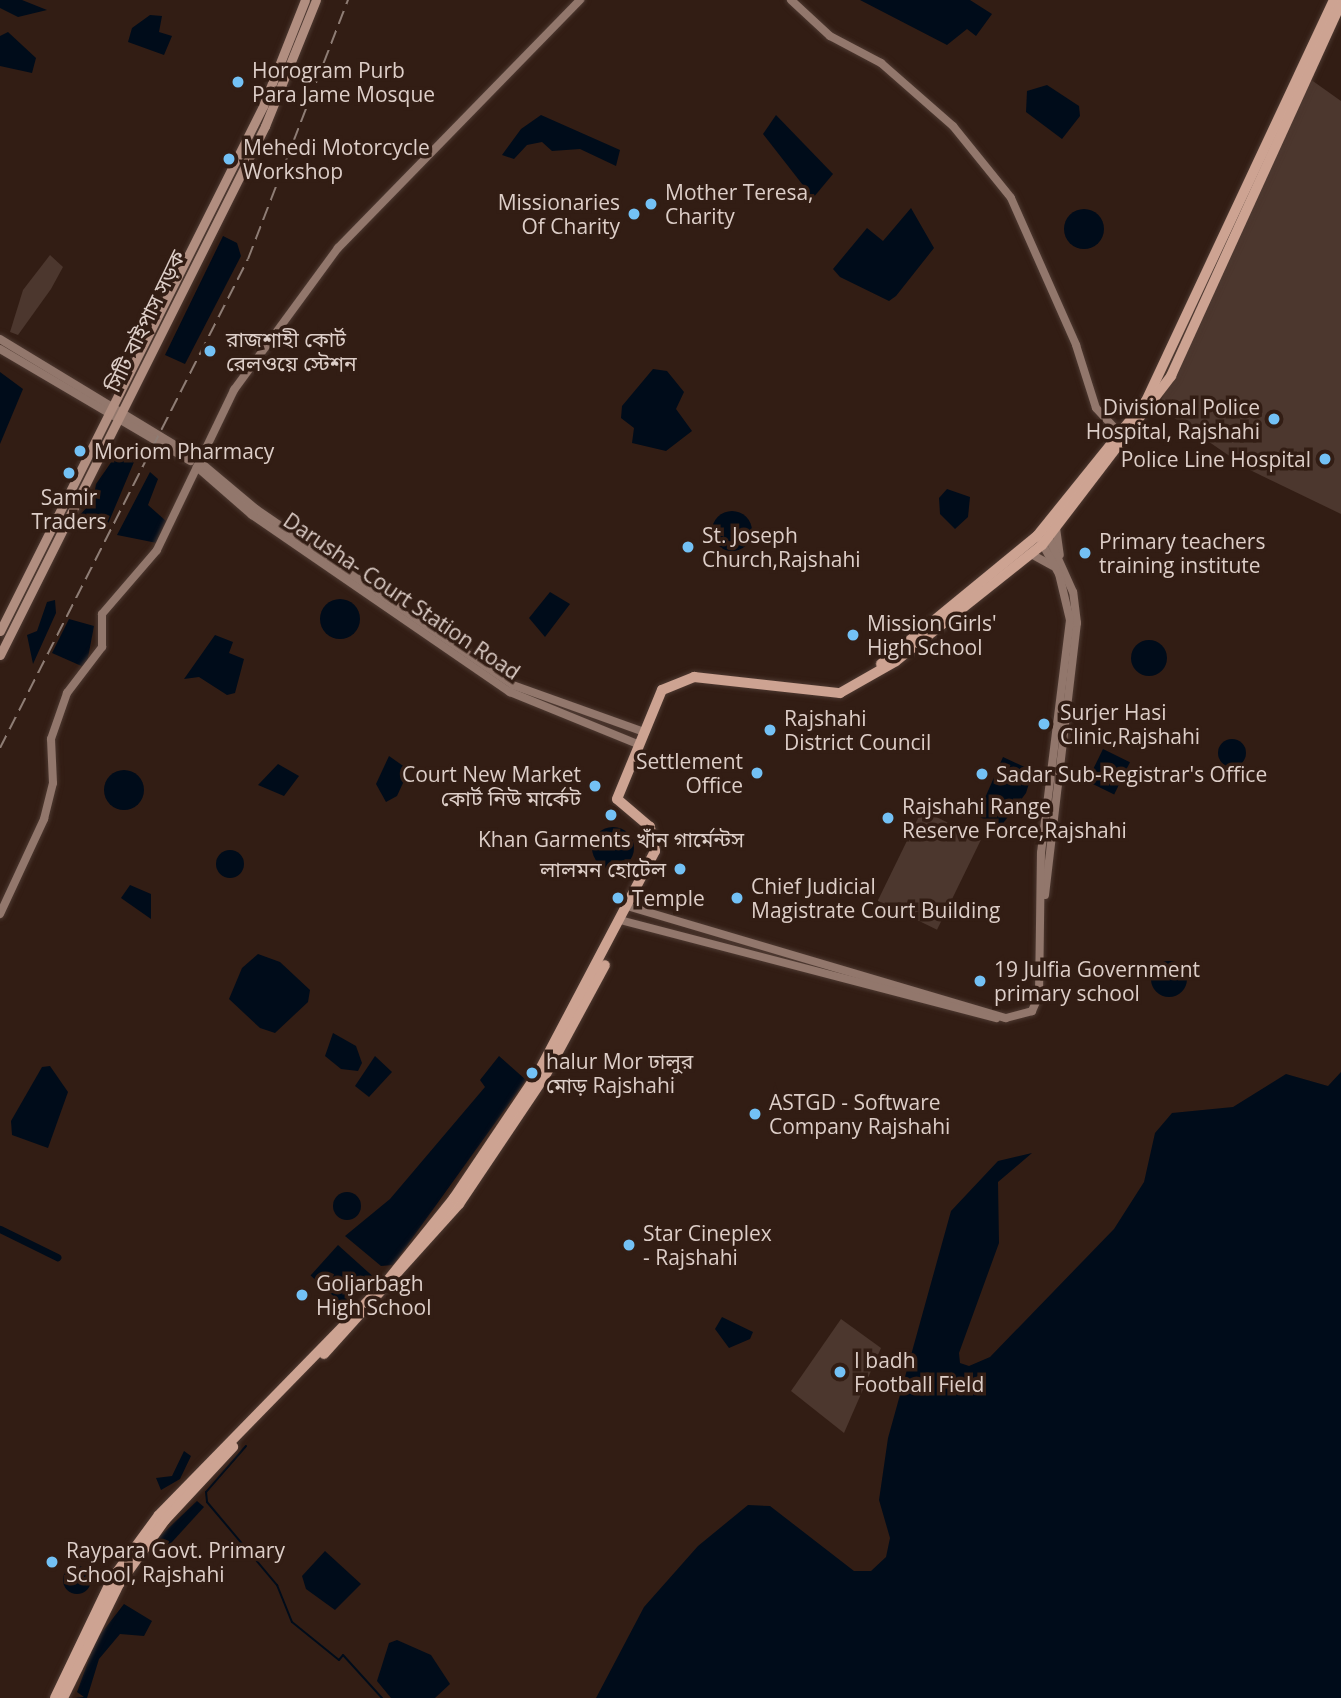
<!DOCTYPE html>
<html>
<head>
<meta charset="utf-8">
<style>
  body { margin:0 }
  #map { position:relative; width:1341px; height:1698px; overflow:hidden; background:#321d14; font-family:"Open Sans","Noto Sans Bengali",sans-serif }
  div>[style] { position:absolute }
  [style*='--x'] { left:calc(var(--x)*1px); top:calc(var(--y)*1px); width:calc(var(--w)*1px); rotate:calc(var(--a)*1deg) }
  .green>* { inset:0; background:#4c372e; transform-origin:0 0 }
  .water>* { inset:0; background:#000c1a; transform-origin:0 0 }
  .round { border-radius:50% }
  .stream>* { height:2px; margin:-1px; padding:0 1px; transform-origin:1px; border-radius:1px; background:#000c1a }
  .canal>* { height:7px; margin:-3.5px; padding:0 3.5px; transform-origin:3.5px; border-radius:3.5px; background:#000c1a }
  .roads { filter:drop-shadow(0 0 2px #4d3931) drop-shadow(0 0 2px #4d3931) }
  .secondary>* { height:8px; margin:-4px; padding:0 4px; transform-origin:4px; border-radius:4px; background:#92776c }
  .primary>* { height:9px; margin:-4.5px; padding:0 4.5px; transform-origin:4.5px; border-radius:4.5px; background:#b18e80 }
  .highway>* { height:10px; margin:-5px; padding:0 5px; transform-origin:5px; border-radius:5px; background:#cda392 }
  .rail>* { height:2px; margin-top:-1px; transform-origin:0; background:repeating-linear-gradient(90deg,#8e7d75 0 14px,transparent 0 21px) }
  .dots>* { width:19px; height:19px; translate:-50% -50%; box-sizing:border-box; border:4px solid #321d14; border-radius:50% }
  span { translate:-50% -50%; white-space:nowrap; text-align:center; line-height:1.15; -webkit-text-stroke:7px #321d14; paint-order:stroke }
  .poi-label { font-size:21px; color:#ddcec8 }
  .left { translate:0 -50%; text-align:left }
  .right { translate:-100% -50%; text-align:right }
  .street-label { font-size:21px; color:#ddcec8 }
</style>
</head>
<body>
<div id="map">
  <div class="green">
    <div style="clip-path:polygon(1310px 79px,1341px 101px,1341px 514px,1250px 470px,1158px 407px)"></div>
    <div style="clip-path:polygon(50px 255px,63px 267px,51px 289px,18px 335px,10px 332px,23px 290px)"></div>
    <div style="left:922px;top:810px;width:66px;height:101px;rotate:26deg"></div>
    <div style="clip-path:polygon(841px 1319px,881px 1348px,844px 1433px,791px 1391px)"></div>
  </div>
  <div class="water">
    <div style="clip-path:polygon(0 0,22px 0,47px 10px,18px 17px,0 8px)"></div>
    <div style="clip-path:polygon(860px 0,970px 0,992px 14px,976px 36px,967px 29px,947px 45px)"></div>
    <div style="clip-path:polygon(150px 15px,162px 16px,159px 32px,172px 36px,164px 55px,128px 42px,132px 28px)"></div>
    <div style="clip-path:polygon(8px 32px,36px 58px,32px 73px,0 66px,0 36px)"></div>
    <div style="clip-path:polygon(1047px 85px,1079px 106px,1080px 116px,1062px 139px,1026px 112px,1027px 91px)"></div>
    <div style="clip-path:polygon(541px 115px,620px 150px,616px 166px,580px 149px,552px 151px,542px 142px,527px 145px,514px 159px,502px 155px,521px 129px)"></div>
    <div style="clip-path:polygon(776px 115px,833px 174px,813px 198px,763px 134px)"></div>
    <div style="clip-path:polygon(911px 208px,934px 248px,896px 296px,889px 301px,840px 277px,833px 269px,867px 228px,883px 241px)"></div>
    <div class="round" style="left:1064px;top:209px;width:40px;height:40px"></div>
    <div style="clip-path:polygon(223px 236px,237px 243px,241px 256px,185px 364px,165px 355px)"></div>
    <div style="clip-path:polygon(653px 369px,667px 371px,684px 392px,676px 409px,692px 431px,666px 451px,632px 443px,634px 428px,621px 418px,622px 406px)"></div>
    <div style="clip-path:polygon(0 372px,23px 389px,0 444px)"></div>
    <div style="clip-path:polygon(119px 451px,134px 462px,105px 531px,77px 518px,93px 501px,96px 484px)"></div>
    <div style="clip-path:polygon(150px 472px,158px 479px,148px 505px,166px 521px,157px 543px,117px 535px)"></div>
    <div style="clip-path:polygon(947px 489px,970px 497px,968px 517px,955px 529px,940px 514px,939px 498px)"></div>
    <div class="round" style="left:712px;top:511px;width:40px;height:40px"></div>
    <div style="clip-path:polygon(550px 592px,570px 604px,545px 637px,529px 618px)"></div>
    <div class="round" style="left:320px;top:599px;width:40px;height:40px"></div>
    <div style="clip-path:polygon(55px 600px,56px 613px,33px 664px,27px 635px,37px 631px,47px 602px)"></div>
    <div style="clip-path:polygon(69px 619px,94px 626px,86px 668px,52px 653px)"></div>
    <div style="clip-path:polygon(215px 635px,233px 642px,229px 653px,244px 659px,235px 693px,227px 695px,199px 677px,184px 679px)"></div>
    <div class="round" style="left:1131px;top:640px;width:36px;height:36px"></div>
    <div class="round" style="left:1218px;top:739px;width:28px;height:28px"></div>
    <div style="left:1103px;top:749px;width:30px;height:36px;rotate:26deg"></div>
    <div style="clip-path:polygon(389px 756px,409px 770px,397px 796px,386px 802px,376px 784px)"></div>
    <div style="clip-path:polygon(1003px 757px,1033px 771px,1026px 793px,1001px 826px,977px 816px)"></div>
    <div style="clip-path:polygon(278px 764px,299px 776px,284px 796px,258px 785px)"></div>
    <div class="round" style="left:104px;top:770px;width:40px;height:40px"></div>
    <div class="round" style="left:592px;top:827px;width:42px;height:42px"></div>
    <div class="round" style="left:216px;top:850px;width:28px;height:28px"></div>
    <div style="clip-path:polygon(130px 885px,151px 894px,151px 919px,121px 898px)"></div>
    <div style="clip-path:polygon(258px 954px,280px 962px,310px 990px,308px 1002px,275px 1033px,260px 1028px,229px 999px,242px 968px)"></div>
    <div class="round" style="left:1151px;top:961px;width:36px;height:36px"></div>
    <div style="clip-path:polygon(333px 1033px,356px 1046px,362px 1063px,358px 1071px,341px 1069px,325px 1056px)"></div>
    <div style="clip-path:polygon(375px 1056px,392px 1072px,369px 1097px,355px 1086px)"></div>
    <div style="clip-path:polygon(499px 1056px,526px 1080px,393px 1265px,381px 1266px,345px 1236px,390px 1199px,485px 1087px,480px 1080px)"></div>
    <div style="clip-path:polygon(50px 1066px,68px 1092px,48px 1148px,12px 1135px,11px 1121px,42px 1067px)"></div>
    <div style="clip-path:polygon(1341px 1072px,1341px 1698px,596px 1698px,644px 1607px,698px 1546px,748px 1505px,770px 1506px,854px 1571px,871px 1571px,886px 1557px,890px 1538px,879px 1500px,888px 1438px,951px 1211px,998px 1161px,1032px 1153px,998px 1182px,999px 1243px,959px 1353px,960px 1363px,969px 1366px,990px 1357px,1114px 1229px,1144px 1182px,1155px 1133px,1172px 1113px,1233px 1107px,1286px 1074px,1328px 1086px)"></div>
    <div class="round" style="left:333px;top:1192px;width:28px;height:28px"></div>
    <div style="left:338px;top:1245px;width:46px;height:41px;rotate:42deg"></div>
    <div style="clip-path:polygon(722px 1317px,753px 1332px,750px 1339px,729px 1348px,715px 1329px)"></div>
    <div style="clip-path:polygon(184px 1451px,191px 1456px,180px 1479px,161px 1490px,156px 1478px,172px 1476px)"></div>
    <div style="clip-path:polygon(197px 1501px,204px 1507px,162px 1553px,151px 1553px,157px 1539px)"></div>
    <div style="clip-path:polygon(325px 1551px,361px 1584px,335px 1610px,306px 1589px,302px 1576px)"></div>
    <div class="round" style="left:63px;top:1566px;width:28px;height:28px"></div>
    <div style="clip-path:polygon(124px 1604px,152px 1621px,144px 1636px,120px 1634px,99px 1659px,87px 1698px,75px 1698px,84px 1697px,77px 1692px,96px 1640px)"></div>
    <div style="clip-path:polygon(397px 1640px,431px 1655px,450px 1684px,435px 1698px,391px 1698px,377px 1681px,389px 1643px)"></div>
  </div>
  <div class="stream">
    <div style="--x:246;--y:1446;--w:61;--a:131"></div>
    <div style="--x:206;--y:1492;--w:10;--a:84"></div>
    <div style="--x:207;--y:1502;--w:109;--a:49.9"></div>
    <div style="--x:277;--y:1585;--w:40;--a:68"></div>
    <div style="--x:292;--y:1622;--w:60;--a:39"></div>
    <div style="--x:339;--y:1660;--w:6;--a:-51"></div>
    <div style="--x:343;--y:1655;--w:58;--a:47.8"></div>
  </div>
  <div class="canal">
    <div style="--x:0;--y:1229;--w:64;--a:26.2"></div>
  </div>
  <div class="roads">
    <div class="secondary">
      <div style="--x:791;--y:0;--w:53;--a:42.7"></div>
      <div style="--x:830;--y:36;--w:58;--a:27.9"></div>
      <div style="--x:881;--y:63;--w:96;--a:41.2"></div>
      <div style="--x:953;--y:126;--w:92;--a:51.1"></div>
      <div style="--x:1011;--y:198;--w:161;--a:66.1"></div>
      <div style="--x:1076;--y:345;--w:66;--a:72.4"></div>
      <div style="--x:1096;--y:408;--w:38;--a:47"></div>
      <div style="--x:0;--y:339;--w:226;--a:31.2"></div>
      <div style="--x:0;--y:349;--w:221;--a:30.5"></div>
      <div style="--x:201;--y:463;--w:72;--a:39.9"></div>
      <div style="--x:256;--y:509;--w:311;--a:34.4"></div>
      <div style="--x:513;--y:685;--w:139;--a:19.7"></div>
      <div style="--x:197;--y:467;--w:73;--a:41.1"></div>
      <div style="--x:252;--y:515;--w:313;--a:34.5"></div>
      <div style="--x:510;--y:692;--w:140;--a:22.2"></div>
      <div style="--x:1056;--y:528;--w:27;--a:82"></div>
      <div style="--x:1031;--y:554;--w:25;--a:29"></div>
      <div style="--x:1045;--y:895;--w:274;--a:-83.3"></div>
      <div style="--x:1077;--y:623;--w:31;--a:-97"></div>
      <div style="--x:1073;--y:592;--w:64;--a:-114.1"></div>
      <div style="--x:627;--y:906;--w:395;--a:16.5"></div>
      <div style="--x:1006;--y:1018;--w:27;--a:-15"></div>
      <div style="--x:1032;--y:1011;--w:17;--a:-66"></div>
      <div style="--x:1039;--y:995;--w:142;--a:-89.2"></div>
      <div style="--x:1041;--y:853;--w:235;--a:-82.9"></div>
      <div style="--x:1070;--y:620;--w:47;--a:-103.4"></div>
      <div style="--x:1059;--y:574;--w:37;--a:-119"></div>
      <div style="--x:0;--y:914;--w:105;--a:-65.1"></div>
      <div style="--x:44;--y:819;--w:37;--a:-76"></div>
      <div style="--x:53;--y:783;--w:44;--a:-92.6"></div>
      <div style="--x:51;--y:739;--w:49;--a:-70.8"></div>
      <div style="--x:67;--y:693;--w:58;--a:-52.7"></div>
      <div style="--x:102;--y:647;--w:33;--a:-90"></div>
      <div style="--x:102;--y:614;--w:84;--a:-49.3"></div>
      <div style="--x:157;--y:550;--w:178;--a:-64.3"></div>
      <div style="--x:234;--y:390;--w:176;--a:-53.8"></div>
      <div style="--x:338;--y:248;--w:347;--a:-45.7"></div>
      <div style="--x:620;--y:920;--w:389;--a:14.6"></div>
    </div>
    <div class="primary">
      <div style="--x:0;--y:631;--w:587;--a:-63.39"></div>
      <div style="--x:263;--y:106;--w:114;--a:-68.4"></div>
      <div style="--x:0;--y:655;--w:592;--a:-63.39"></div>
      <div style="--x:265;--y:126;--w:136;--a:-68"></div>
    </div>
    <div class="highway">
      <div style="--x:881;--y:664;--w:202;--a:-39.4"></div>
      <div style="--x:1037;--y:536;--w:174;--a:-51.1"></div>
      <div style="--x:1146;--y:401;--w:443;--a:-64.9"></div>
      <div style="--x:324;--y:1354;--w:202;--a:-48"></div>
      <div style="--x:459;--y:1204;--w:154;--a:-56.1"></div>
      <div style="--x:545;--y:1076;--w:126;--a:-61.6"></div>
      <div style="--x:55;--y:1698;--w:132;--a:-64.4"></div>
      <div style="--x:112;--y:1579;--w:79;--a:-53.7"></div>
      <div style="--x:159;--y:1515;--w:328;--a:-45.7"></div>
      <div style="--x:388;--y:1280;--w:105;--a:-51.2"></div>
      <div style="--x:454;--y:1198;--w:151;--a:-56.1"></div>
      <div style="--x:538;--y:1073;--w:251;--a:-62.2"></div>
      <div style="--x:655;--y:851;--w:25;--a:-102"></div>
      <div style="--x:650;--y:827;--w:43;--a:-139.7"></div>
      <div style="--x:617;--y:799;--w:118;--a:-67.6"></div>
      <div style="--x:662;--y:690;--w:35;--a:-22"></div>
      <div style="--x:694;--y:677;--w:147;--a:6.3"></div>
      <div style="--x:840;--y:693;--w:64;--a:-29.7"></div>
      <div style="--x:896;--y:661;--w:186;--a:-38.5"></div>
      <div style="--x:1042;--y:545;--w:213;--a:-52.6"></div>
      <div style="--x:1171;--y:376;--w:410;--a:-65.5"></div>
      <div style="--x:63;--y:1698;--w:127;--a:-63.8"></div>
      <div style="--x:119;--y:1584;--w:79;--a:-54.3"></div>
      <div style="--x:165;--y:1520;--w:100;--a:-47"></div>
    </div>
  </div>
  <div class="rail">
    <div style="--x:0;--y:748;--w:548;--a:-63.11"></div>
    <div style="--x:248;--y:259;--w:278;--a:-68.9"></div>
  </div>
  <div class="dots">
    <div style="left:238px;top:82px;background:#73c1f5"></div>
    <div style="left:229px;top:159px;background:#73c1f5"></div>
    <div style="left:651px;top:204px;background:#73c1f5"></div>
    <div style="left:634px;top:214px;background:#73c1f5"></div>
    <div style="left:210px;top:351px;background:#73c1f5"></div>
    <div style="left:1274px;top:419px;background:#73c1f5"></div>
    <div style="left:80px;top:451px;background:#73c1f5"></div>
    <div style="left:1325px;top:459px;background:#73c1f5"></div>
    <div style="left:69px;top:473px;background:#73c1f5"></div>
    <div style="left:688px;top:547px;background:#73c1f5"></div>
    <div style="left:1085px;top:553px;background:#73c1f5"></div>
    <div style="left:853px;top:635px;background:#73c1f5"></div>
    <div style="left:1044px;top:724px;background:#73c1f5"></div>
    <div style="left:770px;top:730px;background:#73c1f5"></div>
    <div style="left:757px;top:773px;background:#73c1f5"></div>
    <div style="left:982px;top:774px;background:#73c1f5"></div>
    <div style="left:595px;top:786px;background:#73c1f5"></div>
    <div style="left:611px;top:815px;background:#73c1f5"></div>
    <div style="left:888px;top:818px;background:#73c1f5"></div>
    <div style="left:680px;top:869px;background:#73c1f5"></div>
    <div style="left:618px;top:898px;background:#73c1f5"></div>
    <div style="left:737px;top:898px;background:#73c1f5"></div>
    <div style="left:980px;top:981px;background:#73c1f5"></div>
    <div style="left:532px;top:1073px;background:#73c1f5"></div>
    <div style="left:755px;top:1114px;background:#73c1f5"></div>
    <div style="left:629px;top:1245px;background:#73c1f5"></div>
    <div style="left:302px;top:1295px;background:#73c1f5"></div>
    <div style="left:840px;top:1372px;background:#73c1f5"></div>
    <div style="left:52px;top:1562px;background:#73c1f5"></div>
  </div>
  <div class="poi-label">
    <span class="left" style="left:252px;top:82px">Horogram Purb<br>Para Jame Mosque</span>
    <span class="left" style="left:243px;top:159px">Mehedi Motorcycle<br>Workshop</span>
    <span class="left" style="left:665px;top:204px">Mother Teresa,<br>Charity</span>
    <span class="right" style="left:620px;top:214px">Missionaries<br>Of Charity</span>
    <span class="left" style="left:226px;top:351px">রাজশাহী কোর্ট<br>রেলওয়ে স্টেশন</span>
    <span class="right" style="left:1260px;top:419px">Divisional Police<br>Hospital, Rajshahi</span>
    <span class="left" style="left:94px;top:451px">Moriom Pharmacy</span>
    <span class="right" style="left:1311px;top:459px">Police Line Hospital</span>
    <span style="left:69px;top:509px">Samir<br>Traders</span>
    <span class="left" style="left:702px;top:547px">St. Joseph<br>Church,Rajshahi</span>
    <span class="left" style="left:1099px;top:553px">Primary teachers<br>training institute</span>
    <span class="left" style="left:867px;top:635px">Mission Girls'<br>High School</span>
    <span class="left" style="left:1060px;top:724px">Surjer Hasi<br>Clinic,Rajshahi</span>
    <span class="left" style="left:784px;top:730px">Rajshahi<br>District Council</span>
    <span class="right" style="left:743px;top:773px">Settlement<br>Office</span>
    <span class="right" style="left:581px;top:786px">Court New Market<br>কোর্ট নিউ মার্কেট</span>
    <span class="left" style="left:996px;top:774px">Sadar Sub-Registrar's Office</span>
    <span class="left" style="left:902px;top:818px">Rajshahi Range<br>Reserve Force,Rajshahi</span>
    <span style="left:611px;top:839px">Khan Garments খাঁন গার্মেন্টস</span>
    <span class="right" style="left:666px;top:869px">লালমন হোটেল</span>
    <span class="left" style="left:751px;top:898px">Chief Judicial<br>Magistrate Court Building</span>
    <span class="left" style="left:632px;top:898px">Temple</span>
    <span class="left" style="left:994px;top:981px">19 Julfia Government<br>primary school</span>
    <span class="left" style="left:546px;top:1073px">halur Mor ঢালুর<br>মোড় Rajshahi</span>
    <span class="left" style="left:769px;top:1114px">ASTGD - Software<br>Company Rajshahi</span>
    <span class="left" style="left:643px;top:1245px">Star Cineplex<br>- Rajshahi</span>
    <span class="left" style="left:316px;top:1295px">Goljarbagh<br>High School</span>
    <span class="left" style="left:854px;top:1372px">I badh<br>Football Field</span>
    <span class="left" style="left:66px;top:1562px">Raypara Govt. Primary<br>School, Rajshahi</span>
  </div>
  <div class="street-label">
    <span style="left:145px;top:321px;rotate:-64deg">সিটি বাইপাস সড়ক</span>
    <span style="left:402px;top:596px;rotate:34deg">Darusha- Court Station Road</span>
  </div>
</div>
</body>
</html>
